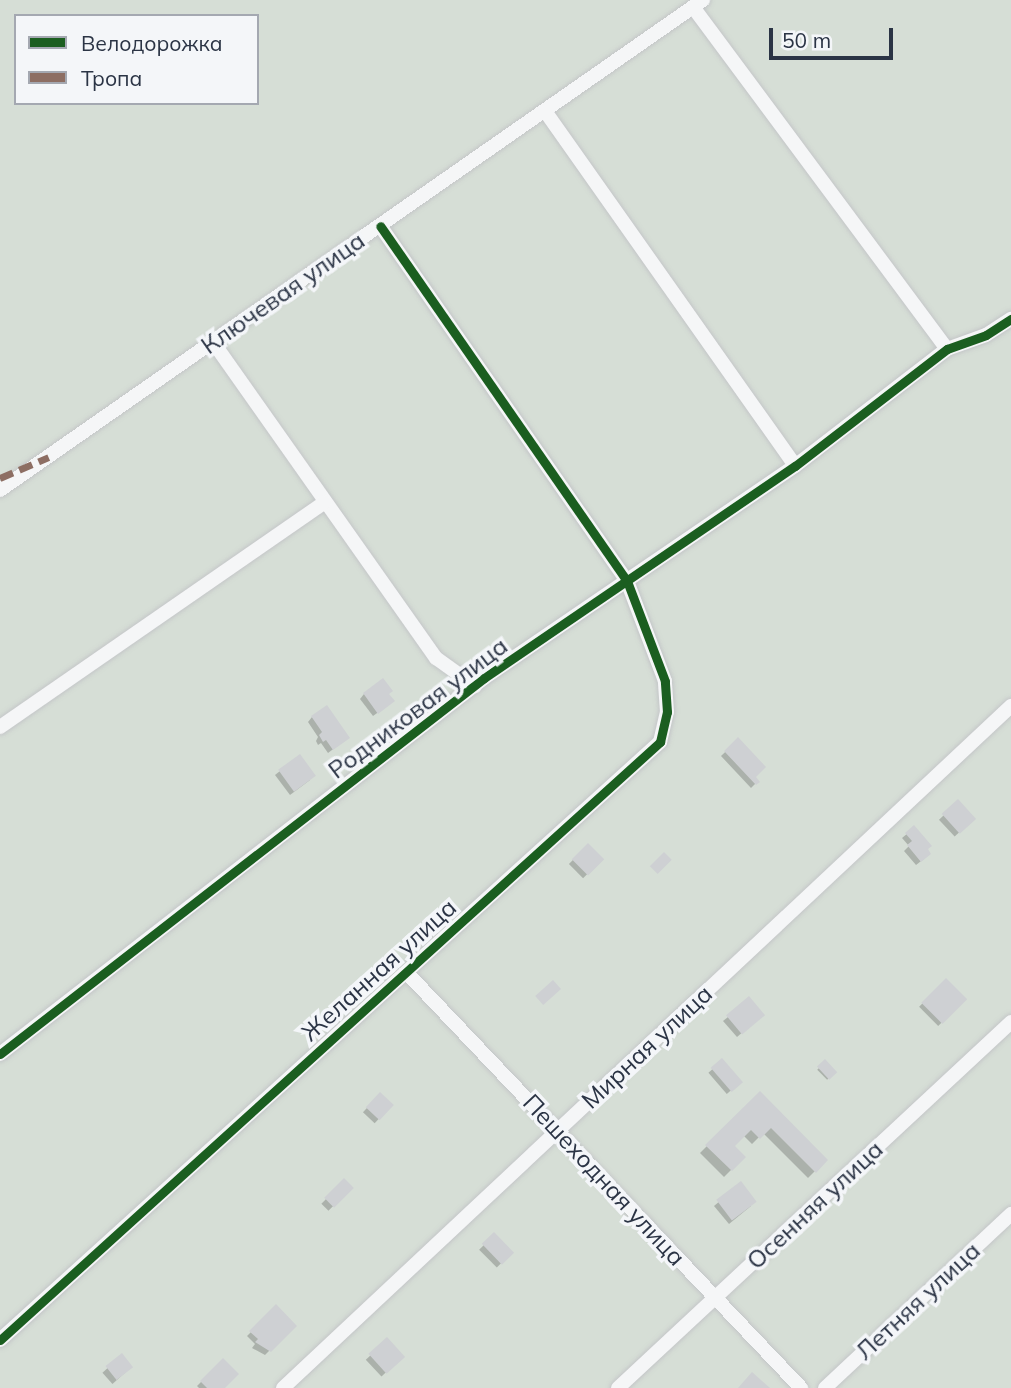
<!DOCTYPE html>
<html>
<head>
<meta charset="utf-8">
<style>
  body { margin:0 }
  #map { position:relative; width:1011px; height:1388px; overflow:hidden; background:#e6e8ea; font-family:Mulish,sans-serif }
  div>[style] { position:absolute }
  [style*='--x'] { left:calc(var(--x)*1px); top:calc(var(--y)*1px); width:calc(var(--w)*1px); rotate:calc(var(--a)*1deg) }
  .green>* { inset:0; background:#d6ded6 }
  .shadow>* { inset:0; background:#0003; transform-origin:0 0 }
  .building>* { inset:0; background:#ced0d3; transform-origin:0 0 }
  .roads { filter:drop-shadow(0 0 2px #c4c6c8) drop-shadow(0 0 2px #c4c6c8) }
  .street>* { height:14px; margin:-7px; padding:0 7px; transform-origin:7px; border-radius:7px; background:#f5f6f7 }
  .quiet>* { height:7px; margin-top:-3.5px; transform-origin:0; background:repeating-linear-gradient(90deg,#8d6e63 0 14px,transparent 0 21px) }
  .cycleway>* { height:9px; margin:-4.5px; padding:0 4.5px; transform-origin:4.5px; border-radius:4.5px; background:#1b5e20 }
  span { translate:-50% -50%; white-space:nowrap; text-align:center; line-height:1.15; -webkit-text-stroke:7px #f4f6f9; paint-order:stroke }
  .street-label { font-size:24px; color:#2b3445 }
  .legend { position:absolute; left:14px; top:14px; width:245px; height:91px; box-sizing:border-box; background:#f4f6f9; border:2px solid #a4a8b1; margin:0; padding:9px 12px; list-style:none; font-size:21px; color:#2b3445 }
  .legend li { display:flex; align-items:center; gap:14px; height:35px }
  .legend b { width:35px; border:2px solid #a4a8b1 }
  .scale { position:absolute; left:769px; top:28px; width:124px; height:32px; box-sizing:border-box; border:4px solid #2b3445; border-top:0; padding-left:9px; font-size:21px; line-height:24px; white-space:nowrap; color:#2b3445; -webkit-text-stroke:5px #f4f6f9; paint-order:stroke }
</style>
</head>
<body>
<div id="map">
  <div class="green">
    <div style="clip-path:polygon(evenodd,0 0,1011px 0,1011px 1388px,0 1388px,0 0,16px 16px,257px 16px,257px 103px,16px 103px,16px 16px)"></div>
  </div>
  <div class="shadow">
    <div style="clip-path:polygon(364px 694px,387px 694px,388px 705px,373px 716px,360px 699px)"></div>
    <div style="clip-path:polygon(312px 717px,348px 738px,328px 753px,321px 743px,318px 745px,316px 741px,318px 737px,308px 722px)"></div>
    <div style="clip-path:polygon(738px 740px,757px 782px,751px 788px,721px 756px)"></div>
    <div style="clip-path:polygon(280px 771px,310px 780px,290px 795px,275px 775px)"></div>
    <div style="left:958px;top:802px;width:23px;height:26px;rotate:47deg"></div>
    <div style="clip-path:polygon(914px 828px,925px 850px,925px 858px,916px 865px,904px 851px,909px 846px,902px 838px)"></div>
    <div style="left:588px;top:845px;width:20px;height:27px;rotate:45deg"></div>
    <div style="left:946px;top:980px;width:27px;height:38px;rotate:45deg"></div>
    <div style="clip-path:polygon(728px 1017px,758px 1019px,737px 1037px,723px 1021px)"></div>
    <div style="left:722px;top:1061px;width:28px;height:18px;rotate:49deg"></div>
    <div style="left:825px;top:1062px;width:14px;height:11px;rotate:45deg"></div>
    <div style="clip-path:polygon(760px 1093px,826px 1160px,808px 1178px,763px 1133px,752px 1144px,743px 1135px,733px 1146px,744px 1157px,724px 1177px,700px 1153px)"></div>
    <div style="left:380px;top:1094px;width:16px;height:25px;rotate:43deg"></div>
    <div style="left:344px;top:1181px;width:10px;height:32px;rotate:45deg"></div>
    <div style="clip-path:polygon(740px 1184px,751px 1206px,729px 1224px,714px 1206px)"></div>
    <div style="left:494px;top:1235px;width:25px;height:21px;rotate:45deg"></div>
    <div style="clip-path:polygon(276px 1307px,294px 1326px,265px 1355px,252px 1348px,255px 1344px,247px 1336px)"></div>
    <div style="left:387px;top:1340px;width:23px;height:29px;rotate:47deg"></div>
    <div style="left:121px;top:1356px;width:15px;height:25px;rotate:48deg"></div>
    <div style="clip-path:polygon(223px 1360px,222px 1388px,199px 1388px,197px 1386px)"></div>
  </div>
  <div class="building">
    <div style="clip-path:polygon(383px 678px,393px 691px,389px 694px,395px 701px,378px 714px,363px 693px)"></div>
    <div style="clip-path:polygon(327px 705px,350px 738px,333px 750px,326px 740px,323px 742px,319px 735px,322px 732px,311px 716px)"></div>
    <div style="clip-path:polygon(738px 737px,766px 767px,756px 777px,760px 782px,756px 785px,724px 751px)"></div>
    <div style="left:300px;top:754px;width:27px;height:27px;rotate:54deg"></div>
    <div style="left:958px;top:799px;width:27px;height:22px;rotate:48deg"></div>
    <div style="clip-path:polygon(914px 825px,932px 846px,928px 849px,931px 854px,921px 862px,907px 845px,912px 841px,905px 833px)"></div>
    <div style="left:588px;top:843px;width:23px;height:23px;rotate:45deg"></div>
    <div style="left:664px;top:852px;width:11px;height:20px;rotate:45deg"></div>
    <div style="left:946px;top:978px;width:30px;height:35px;rotate:45deg"></div>
    <div style="left:553px;top:980px;width:12px;height:24px;rotate:48deg"></div>
    <div style="left:749px;top:996px;width:25px;height:30px;rotate:50deg"></div>
    <div style="left:722px;top:1058px;width:32px;height:15px;rotate:49deg"></div>
    <div style="left:825px;top:1059px;width:18px;height:11px;rotate:47deg"></div>
    <div style="clip-path:polygon(760px 1091px,828px 1160px,816px 1173px,771px 1128px,760px 1139px,751px 1130px,735px 1146px,746px 1157px,732px 1171px,705px 1145px)"></div>
    <div style="left:380px;top:1092px;width:19px;height:21px;rotate:43deg"></div>
    <div style="left:344px;top:1178px;width:14px;height:28px;rotate:45deg"></div>
    <div style="left:741px;top:1181px;width:26px;height:31px;rotate:53deg"></div>
    <div style="left:494px;top:1232px;width:29px;height:17px;rotate:46deg"></div>
    <div style="clip-path:polygon(276px 1304px,297px 1326px,271px 1352px,255px 1342px,258px 1339px,249px 1331px)"></div>
    <div style="left:387px;top:1337px;width:27px;height:25px;rotate:48deg"></div>
    <div style="left:122px;top:1353px;width:18px;height:21px;rotate:52deg"></div>
    <div style="clip-path:polygon(223px 1358px,239px 1374px,225px 1388px,207px 1388px,200px 1381px)"></div>
    <div style="clip-path:polygon(752px 1372px,770px 1388px,738px 1388px)"></div>
  </div>
  <div class="roads">
    <div class="street">
      <div style="--x:693;--y:7;--w:426;--a:53.4"></div>
      <div style="--x:545;--y:111;--w:434;--a:54.8"></div>
      <div style="--x:213;--y:342;--w:387;--a:54.8"></div>
      <div style="--x:436;--y:658;--w:48;--a:35.7"></div>
      <div style="--x:0;--y:490;--w:857;--a:-34.88"></div>
      <div style="--x:0;--y:727;--w:395;--a:-34.7"></div>
      <div style="--x:406;--y:972;--w:574;--a:46.48"></div>
      <div style="--x:0;--y:1054;--w:613;--a:-37.84"></div>
      <div style="--x:484;--y:678;--w:376;--a:-34.3"></div>
      <div style="--x:795;--y:466;--w:192;--a:-37.6"></div>
      <div style="--x:947;--y:349;--w:41;--a:-19.7"></div>
      <div style="--x:986;--y:335;--w:30;--a:-33"></div>
      <div style="--x:0;--y:1340;--w:891;--a:-42.18"></div>
      <div style="--x:660;--y:742;--w:31;--a:-77"></div>
      <div style="--x:667;--y:712;--w:31;--a:-94"></div>
      <div style="--x:665;--y:681;--w:107;--a:-110.8"></div>
      <div style="--x:627;--y:581;--w:432;--a:-124.8"></div>
      <div style="--x:283;--y:1388;--w:998;--a:-43.13"></div>
      <div style="--x:618;--y:1388;--w:537;--a:-42.96"></div>
      <div style="--x:825;--y:1388;--w:255;--a:-43.1"></div>
    </div>
  </div>
  <div class="quiet">
    <div style="--x:0;--y:478;--w:53;--a:-23.2"></div>
  </div>
  <div class="cycleway">
    <div style="--x:0;--y:1054;--w:613;--a:-37.84"></div>
    <div style="--x:484;--y:678;--w:376;--a:-34.3"></div>
    <div style="--x:795;--y:466;--w:192;--a:-37.6"></div>
    <div style="--x:947;--y:349;--w:41;--a:-19.7"></div>
    <div style="--x:986;--y:335;--w:30;--a:-33"></div>
    <div style="--x:0;--y:1340;--w:891;--a:-42.18"></div>
    <div style="--x:660;--y:742;--w:31;--a:-77"></div>
    <div style="--x:667;--y:712;--w:31;--a:-94"></div>
    <div style="--x:665;--y:681;--w:107;--a:-110.8"></div>
    <div style="--x:627;--y:581;--w:432;--a:-124.8"></div>
  </div>
  <div class="street-label">
    <span style="left:283px;top:293px;rotate:-35deg">Ключевая улица</span>
    <span style="left:418px;top:708px;rotate:-37deg">Родниковая улица</span>
    <span style="left:379px;top:970px;rotate:-42deg">Желанная улица</span>
    <span style="left:647px;top:1047px;rotate:-43deg">Мирная улица</span>
    <span style="left:604px;top:1180px;rotate:47deg">Пешеходная улица</span>
    <span style="left:815px;top:1205px;rotate:-43deg">Осенняя улица</span>
    <span style="left:918px;top:1301px;rotate:-43deg">Летняя улица</span>
  </div>
  <ul class="legend">
  <li><b style="height:9px;background:#1b5e20"></b>Велодорожка</li>
  <li><b style="height:9px;background:#8d6e63"></b>Тропа</li>
  </ul>
  <div class="scale">50 m</div>
</div>
</body>
</html>
